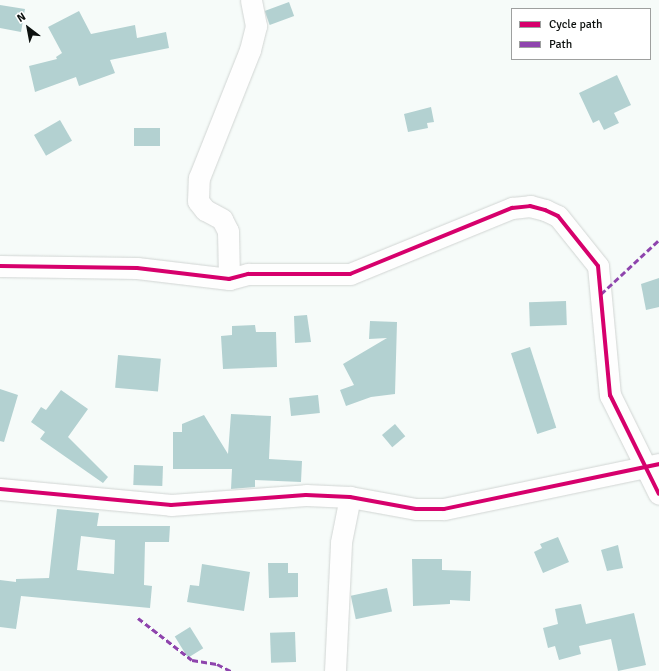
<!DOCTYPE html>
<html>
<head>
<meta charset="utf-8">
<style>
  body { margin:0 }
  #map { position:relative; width:659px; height:671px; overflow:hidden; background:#f6fbf9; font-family:Signika,sans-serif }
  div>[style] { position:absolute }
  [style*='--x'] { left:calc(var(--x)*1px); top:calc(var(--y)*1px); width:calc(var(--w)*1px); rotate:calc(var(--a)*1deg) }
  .building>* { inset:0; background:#b3d1d1; transform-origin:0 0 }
  .roads { filter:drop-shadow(0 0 1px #d1d5d3) drop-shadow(0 0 1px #d1d5d3) }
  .street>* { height:21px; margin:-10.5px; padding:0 10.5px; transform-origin:10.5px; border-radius:10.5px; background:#fefefe }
  .quiet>* { height:3px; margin-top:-1.5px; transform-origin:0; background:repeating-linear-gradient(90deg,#8e44ad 0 6px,transparent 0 9px) }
  .cycleway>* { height:4px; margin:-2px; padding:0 2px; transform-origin:2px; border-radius:2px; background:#d6006c }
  span { translate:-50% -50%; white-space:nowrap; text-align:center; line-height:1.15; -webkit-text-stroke:3px #fff; paint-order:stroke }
  .legend { position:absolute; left:511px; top:8px; width:140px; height:52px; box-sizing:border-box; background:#fff; border:1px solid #9ea09f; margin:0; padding:5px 7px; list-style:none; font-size:12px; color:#0d110f }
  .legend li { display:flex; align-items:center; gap:8px; height:20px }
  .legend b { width:20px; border:1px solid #9ea09f }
  .north { position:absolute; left:8px; top:8px; width:40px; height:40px; -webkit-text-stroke:3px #fff; paint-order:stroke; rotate:328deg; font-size:11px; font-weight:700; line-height:16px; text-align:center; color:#0d110f }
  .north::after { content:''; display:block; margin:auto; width:14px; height:18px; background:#0d110f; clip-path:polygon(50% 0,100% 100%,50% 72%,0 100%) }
</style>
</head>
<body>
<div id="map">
  <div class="building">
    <div style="left:289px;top:2px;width:15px;height:26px;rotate:70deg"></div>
    <div style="clip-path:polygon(0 5px,25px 9px,21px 32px,0 28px)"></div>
    <div style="clip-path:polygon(79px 11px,91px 34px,135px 25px,137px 38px,166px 32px,169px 48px,110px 60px,115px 73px,79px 86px,76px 77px,35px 92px,29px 66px,57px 59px,56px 57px,62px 53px,48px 27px)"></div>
    <div style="clip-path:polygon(617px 75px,631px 105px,614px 113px,619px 123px,604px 130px,599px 120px,593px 123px,579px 93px)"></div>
    <div style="clip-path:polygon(431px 107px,434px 122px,427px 123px,428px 128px,408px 132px,404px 114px)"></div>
    <div style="left:60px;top:120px;width:24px;height:30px;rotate:60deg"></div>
    <div style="left:134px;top:128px;width:26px;height:18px"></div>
    <div style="clip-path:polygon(659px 278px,659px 307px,646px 310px,641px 284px)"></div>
    <div style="left:566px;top:301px;width:24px;height:37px;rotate:88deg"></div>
    <div style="clip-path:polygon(307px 315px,311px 342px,295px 343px,294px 316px)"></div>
    <div style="clip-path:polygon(370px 321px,397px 322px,395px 394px,371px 397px,346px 406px,340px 390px,354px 385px,343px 364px,387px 338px,369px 339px)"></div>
    <div style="clip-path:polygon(255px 325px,256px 332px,276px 332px,277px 367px,223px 369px,221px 336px,232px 335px,232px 326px)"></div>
    <div style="left:530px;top:347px;width:85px;height:20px;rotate:72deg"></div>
    <div style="left:118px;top:355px;width:43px;height:33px;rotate:5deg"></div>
    <div style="clip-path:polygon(0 389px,18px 395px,4px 442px,0 441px)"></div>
    <div style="clip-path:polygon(61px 390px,88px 409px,68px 437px,108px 477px,103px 483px,40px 439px,45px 432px,31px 422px,41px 407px,46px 410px)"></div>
    <div style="left:318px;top:395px;width:18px;height:29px;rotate:84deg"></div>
    <div style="clip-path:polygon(231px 414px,271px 416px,269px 459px,302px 461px,301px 482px,255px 480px,255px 487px,231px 489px,232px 469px,173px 469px,173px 432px,182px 432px,182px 424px,204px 415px,228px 454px)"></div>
    <div style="left:395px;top:424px;width:16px;height:17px;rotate:50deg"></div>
    <div style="left:134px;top:465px;width:29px;height:20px;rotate:2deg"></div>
    <div style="clip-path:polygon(evenodd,57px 509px,99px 513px,97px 526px,170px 526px,169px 542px,145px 542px,144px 585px,152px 586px,150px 608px,21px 596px,16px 629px,0 627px,0 580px,16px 582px,16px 579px,49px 578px,57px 509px,81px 536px,115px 540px,114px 574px,77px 570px,81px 536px)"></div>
    <div style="clip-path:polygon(558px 537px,569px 562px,543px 573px,534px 552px,542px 548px,540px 544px)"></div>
    <div style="clip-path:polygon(618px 545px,623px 568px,607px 571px,601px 550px)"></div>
    <div style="clip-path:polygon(412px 559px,442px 559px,442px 570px,471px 571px,470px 601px,450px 600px,450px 604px,413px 606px)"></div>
    <div style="clip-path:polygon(268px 563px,288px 563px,288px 573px,298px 573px,298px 597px,269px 598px)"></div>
    <div style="clip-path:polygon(202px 564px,250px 572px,244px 611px,187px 602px,190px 585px,199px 586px)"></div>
    <div style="left:387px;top:588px;width:24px;height:37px;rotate:78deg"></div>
    <div style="clip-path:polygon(581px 604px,586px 624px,634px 613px,646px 665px,618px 671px,611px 639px,579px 646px,581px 654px,559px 660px,555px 646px,548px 648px,543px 628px,558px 624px,555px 609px)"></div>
    <div style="left:190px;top:627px;width:25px;height:18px;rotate:58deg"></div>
    <div style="left:295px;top:632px;width:30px;height:25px;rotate:88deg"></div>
  </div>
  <div class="roads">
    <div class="street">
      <div style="--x:0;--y:266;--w:137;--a:0.8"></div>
      <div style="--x:137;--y:268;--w:93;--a:6.8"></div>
      <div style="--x:229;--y:279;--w:20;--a:-15"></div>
      <div style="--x:248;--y:274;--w:102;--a:0"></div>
      <div style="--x:350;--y:274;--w:175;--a:-22.2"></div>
      <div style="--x:512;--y:208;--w:18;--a:-6"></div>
      <div style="--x:530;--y:206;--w:16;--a:15"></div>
      <div style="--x:545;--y:210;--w:14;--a:25"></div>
      <div style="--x:558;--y:216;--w:64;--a:51.3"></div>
      <div style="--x:598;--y:266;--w:130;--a:84.7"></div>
      <div style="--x:610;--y:395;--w:110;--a:63.7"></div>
      <div style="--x:229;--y:279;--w:48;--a:-91.2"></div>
      <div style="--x:228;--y:231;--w:13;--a:-117"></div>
      <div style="--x:222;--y:219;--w:19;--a:-152"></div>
      <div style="--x:205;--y:210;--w:11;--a:-128"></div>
      <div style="--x:198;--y:201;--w:23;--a:-88"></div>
      <div style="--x:199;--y:178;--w:138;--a:-68.3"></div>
      <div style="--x:250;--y:50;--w:25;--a:-76"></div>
      <div style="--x:256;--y:26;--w:26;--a:-101"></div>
      <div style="--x:0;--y:489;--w:172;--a:5.3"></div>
      <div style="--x:171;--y:505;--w:135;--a:-4.2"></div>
      <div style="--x:306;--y:495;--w:44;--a:2.6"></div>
      <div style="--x:350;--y:497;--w:67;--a:10.3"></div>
      <div style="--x:416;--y:509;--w:28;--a:0"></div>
      <div style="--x:444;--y:509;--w:220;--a:-11.8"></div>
      <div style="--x:335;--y:671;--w:129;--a:-87.3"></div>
      <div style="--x:341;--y:542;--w:46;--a:-78.7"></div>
    </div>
  </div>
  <div class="quiet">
    <div style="--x:601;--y:294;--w:79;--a:-43"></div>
    <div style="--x:138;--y:618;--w:68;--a:37.9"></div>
    <div style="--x:192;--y:660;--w:25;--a:9"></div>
    <div style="--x:217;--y:664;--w:16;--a:27"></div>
  </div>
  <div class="cycleway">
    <div style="--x:0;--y:266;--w:137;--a:0.8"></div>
    <div style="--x:137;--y:268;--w:93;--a:6.8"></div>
    <div style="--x:229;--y:279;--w:20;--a:-15"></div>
    <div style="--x:248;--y:274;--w:102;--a:0"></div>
    <div style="--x:350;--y:274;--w:175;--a:-22.2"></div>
    <div style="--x:512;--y:208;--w:18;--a:-6"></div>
    <div style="--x:530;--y:206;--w:16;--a:15"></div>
    <div style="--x:545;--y:210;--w:14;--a:25"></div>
    <div style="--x:558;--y:216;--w:64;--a:51.3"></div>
    <div style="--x:598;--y:266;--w:130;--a:84.7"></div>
    <div style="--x:610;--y:395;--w:110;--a:63.7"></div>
    <div style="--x:0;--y:489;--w:172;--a:5.3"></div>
    <div style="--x:171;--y:505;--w:135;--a:-4.2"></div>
    <div style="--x:306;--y:495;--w:44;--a:2.6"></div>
    <div style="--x:350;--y:497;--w:67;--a:10.3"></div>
    <div style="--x:416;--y:509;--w:28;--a:0"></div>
    <div style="--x:444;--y:509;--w:220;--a:-11.8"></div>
  </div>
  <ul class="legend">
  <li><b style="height:5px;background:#d6006c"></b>Cycle path</li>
  <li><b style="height:5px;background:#8e44ad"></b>Path</li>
  </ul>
  <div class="north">N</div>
</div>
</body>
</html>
